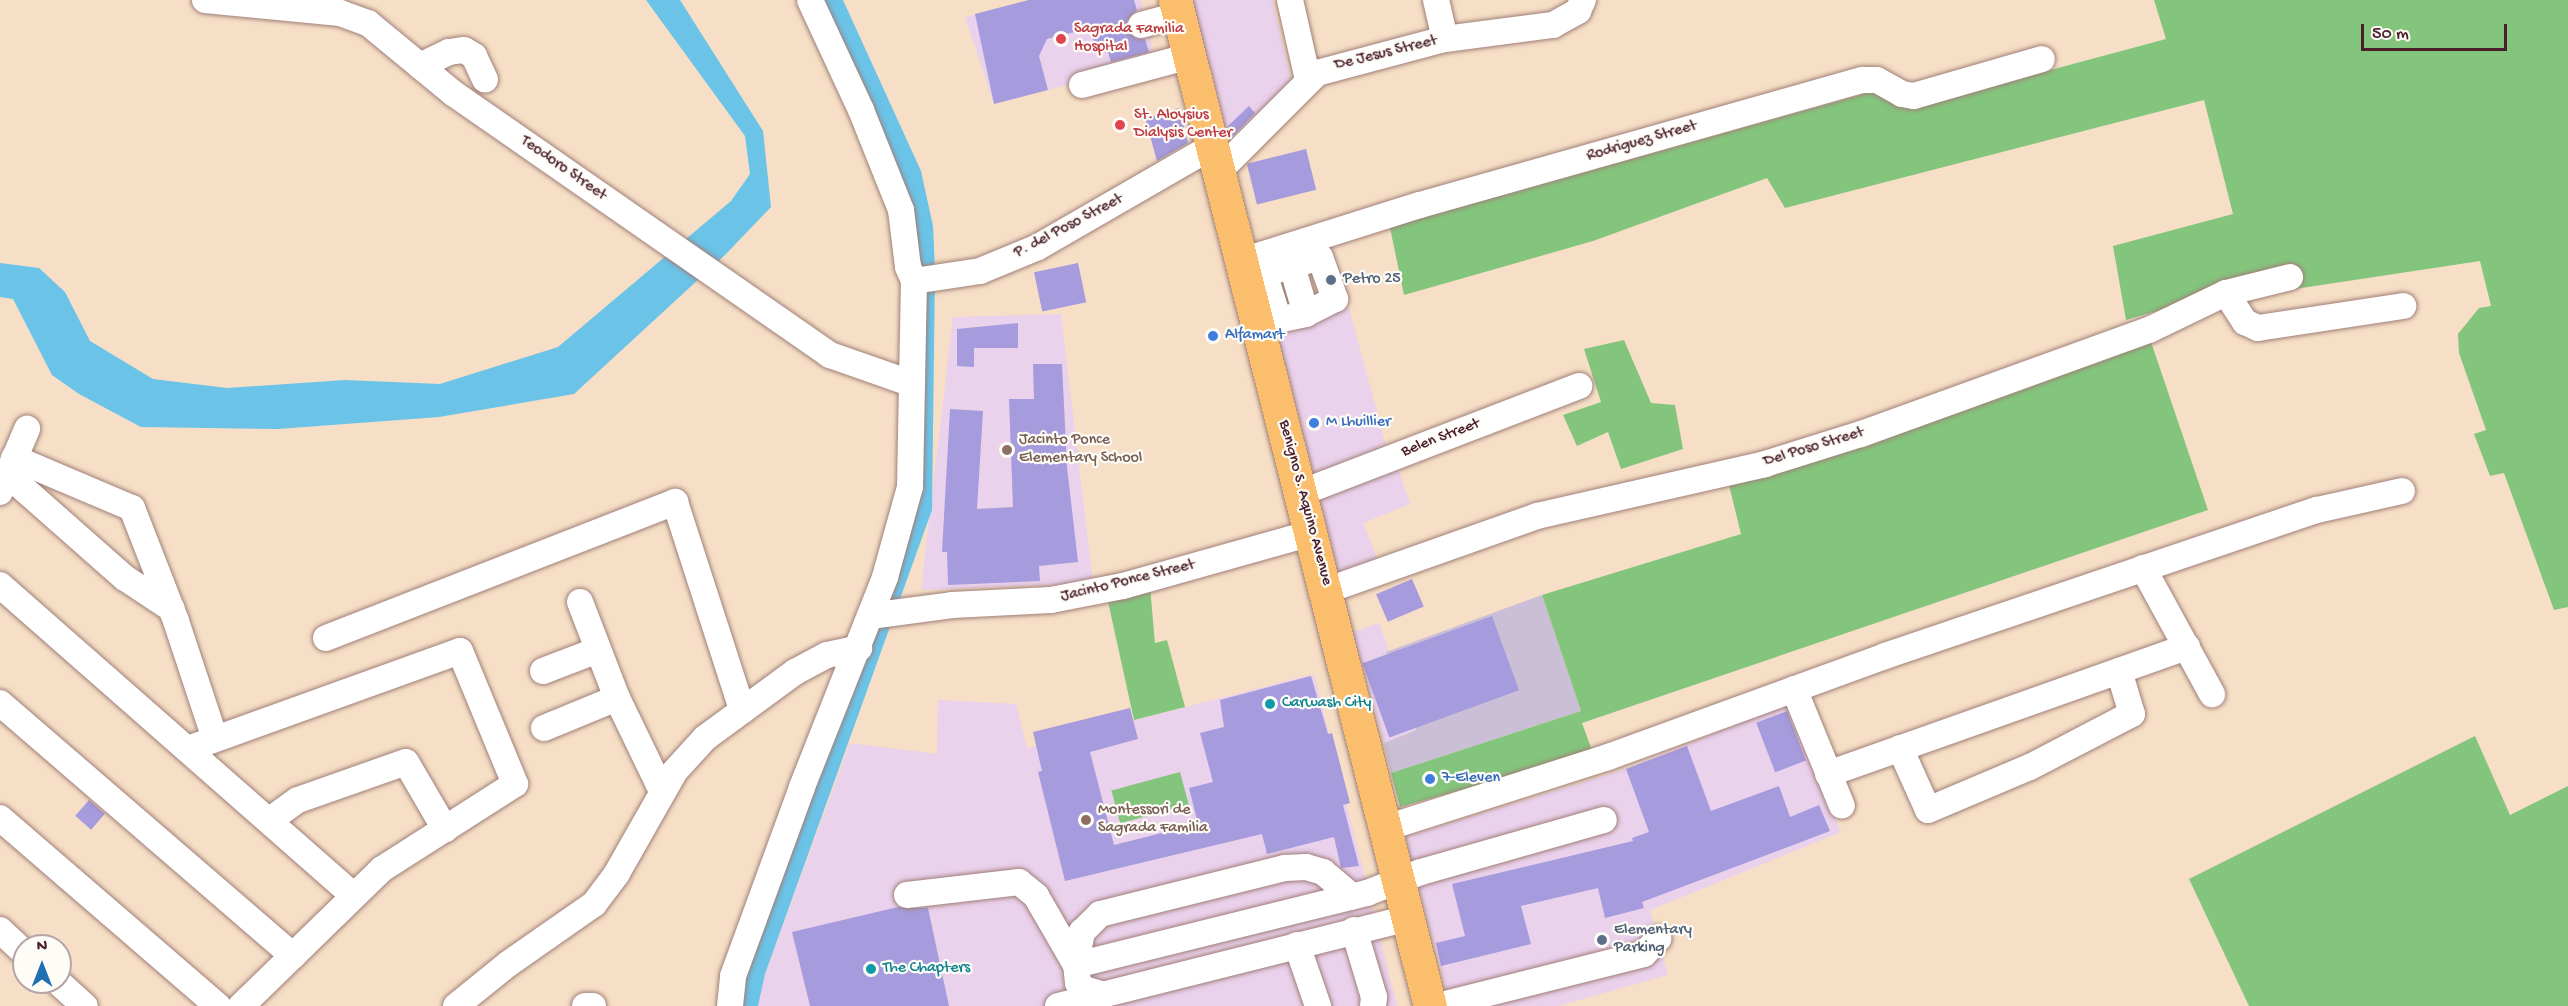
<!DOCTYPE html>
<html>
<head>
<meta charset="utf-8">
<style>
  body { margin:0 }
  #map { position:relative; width:2568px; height:1006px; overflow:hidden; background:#f6dfc6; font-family:"Gochi Hand",sans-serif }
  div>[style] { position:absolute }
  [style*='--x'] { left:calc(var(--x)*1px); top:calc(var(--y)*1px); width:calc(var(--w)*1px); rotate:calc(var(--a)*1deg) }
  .built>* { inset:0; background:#ead1ec; transform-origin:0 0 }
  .industrial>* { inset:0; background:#cabfd6 }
  .green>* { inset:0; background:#84c57d; transform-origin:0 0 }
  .water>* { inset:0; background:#6bc3e8 }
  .building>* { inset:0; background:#a59bdd; transform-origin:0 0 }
  .roads { filter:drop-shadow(0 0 2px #a07f78) drop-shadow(0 0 2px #a07f78) }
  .minor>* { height:26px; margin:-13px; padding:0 13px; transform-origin:13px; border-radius:13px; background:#fff }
  .major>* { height:33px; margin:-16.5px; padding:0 16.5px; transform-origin:16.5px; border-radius:16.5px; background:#fabe6d }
  .dots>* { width:16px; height:16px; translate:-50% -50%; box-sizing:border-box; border:3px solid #fdfcf7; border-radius:50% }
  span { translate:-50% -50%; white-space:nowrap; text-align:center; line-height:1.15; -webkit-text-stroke:4.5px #fdfcf7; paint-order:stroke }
  .health-label { font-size:16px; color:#be3a42 }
  .left { translate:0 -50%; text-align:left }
  .street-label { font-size:16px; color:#4a1f2b }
  .service-label { font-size:16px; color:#4e5e75 }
  .shop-label { font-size:16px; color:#366cbe }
  .education-label { font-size:16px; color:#785e54 }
  .culture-label { font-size:16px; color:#0d838f }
  .north { position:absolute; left:12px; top:934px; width:60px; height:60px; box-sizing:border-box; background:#fdfcf7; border:2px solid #b5a4a5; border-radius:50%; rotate:0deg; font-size:16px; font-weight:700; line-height:24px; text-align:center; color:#4a1f2b }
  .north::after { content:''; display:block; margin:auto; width:21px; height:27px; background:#1f6fb2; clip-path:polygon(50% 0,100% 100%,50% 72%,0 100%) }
  .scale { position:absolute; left:2361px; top:24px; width:146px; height:27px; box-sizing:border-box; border:3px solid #4a1f2b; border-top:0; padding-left:8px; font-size:18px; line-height:21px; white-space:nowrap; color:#4a1f2b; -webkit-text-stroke:4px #fdfcf7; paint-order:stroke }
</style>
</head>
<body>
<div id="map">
  <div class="built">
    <div style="clip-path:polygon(1029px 0,1141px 0,1156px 61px,994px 104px,965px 17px)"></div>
    <div style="clip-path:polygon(1189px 0,1272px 0,1293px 88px,1225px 157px)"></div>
    <div style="left:1349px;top:308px;width:150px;height:77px;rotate:75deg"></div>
    <div style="clip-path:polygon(1061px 314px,1093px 583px,921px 590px,953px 317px)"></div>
    <div style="clip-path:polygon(1396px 462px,1410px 504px,1363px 523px,1378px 561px,1336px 576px,1317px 490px)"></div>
    <div style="clip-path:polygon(1379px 623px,1416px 730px,1384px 743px,1353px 632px)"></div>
    <div style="clip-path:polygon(1314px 674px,1397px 1006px,758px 1006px,765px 974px,850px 743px,937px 754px,938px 700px,1016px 704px,1027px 748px)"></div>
    <div style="clip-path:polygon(1787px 705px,1841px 832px,1650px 910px,1668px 975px,1558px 1006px,1451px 1006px,1405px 837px,1619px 771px)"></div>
  </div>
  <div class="industrial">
    <div style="clip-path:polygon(1542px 595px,1581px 711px,1391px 773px,1384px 743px,1416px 730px,1386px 652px)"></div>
  </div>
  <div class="green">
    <div style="clip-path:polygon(2154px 0,2568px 0,2568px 607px,2554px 610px,2504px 473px,2490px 476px,2474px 434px,2486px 430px,2459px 353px,2458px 334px,2479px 308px,2491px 306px,2480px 261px,2295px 289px,2289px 272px,2126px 320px,2113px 246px,2233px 214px,2204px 100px,1785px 208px,1767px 178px,1593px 241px,1404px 295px,1389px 223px,1500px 196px,1878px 90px,1906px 109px,2166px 39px)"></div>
    <div style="clip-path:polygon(2149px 336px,2208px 510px,1582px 723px,1593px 753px,1400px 807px,1391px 773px,1581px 711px,1542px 595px,1741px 534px,1728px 481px)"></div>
    <div style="clip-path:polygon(1624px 340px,1651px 403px,1675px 405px,1683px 449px,1621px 469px,1608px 432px,1577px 446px,1563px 415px,1601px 402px,1584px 349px)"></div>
    <div style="clip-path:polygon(1150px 587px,1155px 643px,1167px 640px,1185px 707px,1134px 720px,1107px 597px)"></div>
    <div style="clip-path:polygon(2475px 736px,2510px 815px,2568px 786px,2568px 1006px,2249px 1006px,2189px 879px)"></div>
    <div style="left:1180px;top:772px;width:34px;height:71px;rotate:75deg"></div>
  </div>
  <div class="water">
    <div style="clip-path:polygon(646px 0,680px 0,763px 131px,771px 207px,725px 255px,574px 394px,439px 417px,278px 429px,141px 427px,79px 394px,52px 375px,13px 299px,0 297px,0 263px,39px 268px,65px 292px,90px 341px,153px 379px,227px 388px,345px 380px,440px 384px,558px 347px,731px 201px,750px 174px,745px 136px)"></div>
    <div style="clip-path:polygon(821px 0,843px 0,921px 171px,933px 226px,935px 270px,932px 510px,765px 974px,758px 1006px,738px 1006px,741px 984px,899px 565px,921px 287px)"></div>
  </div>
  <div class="building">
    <div style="clip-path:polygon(1029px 0,1134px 0,1137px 10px,1127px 21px,1127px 29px,1137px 39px,1145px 39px,1149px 52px,1111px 62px,1108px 52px,1097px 54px,1090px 28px,1047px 39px,1039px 56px,1048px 90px,994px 104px,975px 14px)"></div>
    <div style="clip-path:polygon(1249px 106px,1255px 113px,1230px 139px,1227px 127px)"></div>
    <div style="clip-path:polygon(1179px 108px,1188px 143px,1157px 161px,1145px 118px)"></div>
    <div style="left:1306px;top:149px;width:42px;height:61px;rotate:76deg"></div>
    <div style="left:1078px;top:263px;width:40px;height:45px;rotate:78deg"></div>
    <div style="clip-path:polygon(1018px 323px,1018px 348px,974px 348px,974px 367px,957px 366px,957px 329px)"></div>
    <div style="clip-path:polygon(1033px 364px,1062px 364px,1067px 467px,1078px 562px,1039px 566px,1040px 581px,948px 585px,947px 552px,942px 552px,950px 409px,983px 411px,977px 509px,1013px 507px,1009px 399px,1034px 399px)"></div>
    <div style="left:1412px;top:579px;width:30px;height:39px;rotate:67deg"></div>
    <div style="left:1492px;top:616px;width:79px;height:138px;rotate:70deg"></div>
    <div style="clip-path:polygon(1311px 676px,1328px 734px,1332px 733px,1350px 803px,1343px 805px,1359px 866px,1341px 868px,1334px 837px,1267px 854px,1262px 834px,1065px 881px,1038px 772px,1042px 771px,1033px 732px,1130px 708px,1138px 739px,1090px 752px,1114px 845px,1198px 824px,1189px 788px,1213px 782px,1200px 733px,1224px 727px,1220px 700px)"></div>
    <div style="left:1787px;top:711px;width:53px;height:33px;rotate:69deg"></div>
    <div style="clip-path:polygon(1687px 746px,1711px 811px,1779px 786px,1790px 817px,1819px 805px,1830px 831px,1642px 902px,1644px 908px,1605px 918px,1598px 888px,1521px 906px,1531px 944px,1441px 966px,1436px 943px,1465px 936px,1452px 884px,1633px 841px,1632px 838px,1649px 832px,1626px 769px)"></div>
    <div style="left:89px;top:800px;width:21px;height:21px;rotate:41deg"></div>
    <div style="clip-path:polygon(898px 907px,928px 908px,949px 1006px,810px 1006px,792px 932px)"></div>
  </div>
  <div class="roads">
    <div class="minor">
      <div style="--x:205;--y:0;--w:136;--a:5.5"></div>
      <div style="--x:340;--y:13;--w:30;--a:20"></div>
      <div style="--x:368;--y:23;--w:110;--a:39.5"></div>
      <div style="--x:453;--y:93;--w:459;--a:34.8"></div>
      <div style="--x:830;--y:355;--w:85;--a:19.3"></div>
      <div style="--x:1290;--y:0;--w:82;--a:77.3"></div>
      <div style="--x:1436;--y:0;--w:40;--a:77"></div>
      <div style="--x:1141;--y:25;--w:39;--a:-15"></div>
      <div style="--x:420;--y:66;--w:32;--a:-26"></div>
      <div style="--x:449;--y:52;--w:15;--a:-8"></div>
      <div style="--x:464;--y:50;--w:12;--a:31"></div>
      <div style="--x:474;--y:56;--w:26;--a:65"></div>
      <div style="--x:1082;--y:85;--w:112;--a:-15"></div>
      <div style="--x:1219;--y:171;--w:139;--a:-45"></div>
      <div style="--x:1317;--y:73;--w:132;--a:-14.9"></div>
      <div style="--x:1445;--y:39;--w:109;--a:-7.4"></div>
      <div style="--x:1553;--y:25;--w:29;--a:-29"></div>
      <div style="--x:1578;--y:11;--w:12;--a:-66"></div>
      <div style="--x:1242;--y:261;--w:187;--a:-17.5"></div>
      <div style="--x:1420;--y:205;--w:460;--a:-15.8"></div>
      <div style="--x:1863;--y:80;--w:14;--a:0"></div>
      <div style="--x:1877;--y:80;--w:29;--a:29"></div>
      <div style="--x:1902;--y:94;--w:12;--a:9"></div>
      <div style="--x:1914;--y:96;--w:133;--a:-16.1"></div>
      <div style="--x:1292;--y:266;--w:50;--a:73.7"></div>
      <div style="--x:1264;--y:273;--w:50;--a:72.6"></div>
      <div style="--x:1247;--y:279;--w:76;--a:-16.8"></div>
      <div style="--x:1320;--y:257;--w:45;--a:70.3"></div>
      <div style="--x:1335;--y:299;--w:33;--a:153"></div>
      <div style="--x:1306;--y:314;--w:49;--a:168.2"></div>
      <div style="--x:914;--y:281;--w:67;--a:-8.6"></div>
      <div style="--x:980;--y:271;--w:63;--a:-22.5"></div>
      <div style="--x:1038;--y:247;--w:202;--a:-30"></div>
      <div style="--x:2226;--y:293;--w:35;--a:57"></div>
      <div style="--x:2245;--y:322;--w:14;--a:25"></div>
      <div style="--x:2258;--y:328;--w:147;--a:-8.6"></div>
      <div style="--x:14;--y:458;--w:128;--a:23"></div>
      <div style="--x:132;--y:508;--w:121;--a:68.7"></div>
      <div style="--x:176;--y:621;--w:124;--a:71.7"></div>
      <div style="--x:8;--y:475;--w:156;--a:41.4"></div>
      <div style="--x:125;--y:578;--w:56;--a:33.4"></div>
      <div style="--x:0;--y:492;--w:69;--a:-66.8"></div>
      <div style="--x:1303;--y:492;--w:296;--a:-21"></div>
      <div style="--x:2143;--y:568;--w:144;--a:61.3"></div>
      <div style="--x:0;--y:585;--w:471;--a:41.3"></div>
      <div style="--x:1328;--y:590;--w:222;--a:-19.5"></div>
      <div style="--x:1537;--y:516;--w:234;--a:-12.8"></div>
      <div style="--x:1765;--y:464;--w:101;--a:-17.4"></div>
      <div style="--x:1861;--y:434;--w:306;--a:-19.9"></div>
      <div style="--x:2149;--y:330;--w:85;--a:-25.7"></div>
      <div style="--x:2226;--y:293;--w:66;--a:-14"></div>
      <div style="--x:580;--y:602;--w:103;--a:68.9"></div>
      <div style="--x:617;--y:698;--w:103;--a:64.2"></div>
      <div style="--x:870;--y:616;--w:83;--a:-7.6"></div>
      <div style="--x:952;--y:605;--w:99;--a:-2.9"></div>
      <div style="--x:1051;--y:600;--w:73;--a:-11"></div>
      <div style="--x:1123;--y:586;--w:195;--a:-15.7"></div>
      <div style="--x:326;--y:638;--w:375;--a:-21.3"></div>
      <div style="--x:675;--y:502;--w:219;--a:72.1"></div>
      <div style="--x:543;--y:671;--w:59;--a:-20.9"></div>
      <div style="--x:1794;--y:689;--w:126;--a:67.7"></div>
      <div style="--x:0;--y:703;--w:387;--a:40.8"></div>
      <div style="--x:544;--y:728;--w:79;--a:-22.3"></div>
      <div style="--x:1900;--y:748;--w:68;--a:65.7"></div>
      <div style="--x:1928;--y:810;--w:111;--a:-22.9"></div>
      <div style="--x:2030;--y:767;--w:115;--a:-27.5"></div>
      <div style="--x:2132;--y:714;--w:45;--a:-106.8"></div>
      <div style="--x:188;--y:749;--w:289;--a:-19.8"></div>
      <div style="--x:460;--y:651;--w:144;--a:67.5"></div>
      <div style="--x:515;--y:784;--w:158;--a:147.4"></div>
      <div style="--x:382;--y:869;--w:197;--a:135.8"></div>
      <div style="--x:1828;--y:774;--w:381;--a:-19.5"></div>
      <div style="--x:0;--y:818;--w:288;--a:40.8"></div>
      <div style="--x:270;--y:820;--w:34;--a:-36"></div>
      <div style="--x:298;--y:800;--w:114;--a:-19.4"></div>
      <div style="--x:406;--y:762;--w:78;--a:59.8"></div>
      <div style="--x:1386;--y:828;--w:233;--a:-17.7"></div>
      <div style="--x:1608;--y:757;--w:295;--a:-20"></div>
      <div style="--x:1885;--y:656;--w:456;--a:-18.7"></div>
      <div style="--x:2317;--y:510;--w:87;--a:-12.6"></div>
      <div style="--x:907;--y:895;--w:113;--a:-6.6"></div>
      <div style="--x:1019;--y:882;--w:22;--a:39"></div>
      <div style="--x:1036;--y:896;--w:80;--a:59.9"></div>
      <div style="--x:0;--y:930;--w:33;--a:43"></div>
      <div style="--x:1354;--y:930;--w:70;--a:73.4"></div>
      <div style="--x:1374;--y:997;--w:9;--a:96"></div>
      <div style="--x:1297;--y:945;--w:65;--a:71"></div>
      <div style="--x:1076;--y:965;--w:300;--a:-13.9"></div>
      <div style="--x:1367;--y:893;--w:58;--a:-21.3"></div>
      <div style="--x:1421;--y:872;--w:190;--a:-15.9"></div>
      <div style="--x:58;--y:982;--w:36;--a:42"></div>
      <div style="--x:1104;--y:995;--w:21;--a:-163"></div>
      <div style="--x:1084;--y:989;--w:8;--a:-135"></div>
      <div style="--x:1078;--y:983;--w:18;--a:-96"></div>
      <div style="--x:1076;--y:965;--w:34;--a:-80"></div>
      <div style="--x:1082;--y:932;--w:25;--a:-45"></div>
      <div style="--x:1100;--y:914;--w:191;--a:-14"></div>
      <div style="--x:1285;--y:868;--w:21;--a:-3"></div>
      <div style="--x:1306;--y:867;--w:18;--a:16"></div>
      <div style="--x:1323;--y:872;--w:38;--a:40"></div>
      <div style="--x:456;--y:1006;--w:67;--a:-38.9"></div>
      <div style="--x:508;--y:964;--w:105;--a:-34.9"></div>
      <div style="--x:594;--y:904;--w:39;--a:-53"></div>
      <div style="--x:617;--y:873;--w:117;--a:-60.4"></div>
      <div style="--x:675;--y:771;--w:45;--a:-47.7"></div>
      <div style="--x:705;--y:738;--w:112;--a:-36.3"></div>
      <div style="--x:795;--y:672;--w:36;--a:-28"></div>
      <div style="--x:827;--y:655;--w:33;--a:-12"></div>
      <div style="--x:585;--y:1006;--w:8;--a:0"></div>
      <div style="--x:730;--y:1006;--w:30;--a:-84"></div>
      <div style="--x:733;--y:976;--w:201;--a:-69.9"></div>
      <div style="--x:802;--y:787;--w:226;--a:-68.4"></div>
      <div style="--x:885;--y:577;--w:93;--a:-74.5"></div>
      <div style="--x:910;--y:487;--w:206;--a:-88.9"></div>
      <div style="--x:914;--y:281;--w:15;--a:-113"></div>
      <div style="--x:908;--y:267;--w:57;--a:-97"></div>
      <div style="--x:901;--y:210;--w:108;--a:-111.8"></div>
      <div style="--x:861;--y:110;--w:121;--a:-114.9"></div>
      <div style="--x:1058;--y:1006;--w:362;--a:-14.1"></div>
      <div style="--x:1437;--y:1006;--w:213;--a:-14.1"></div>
      <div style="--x:1644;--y:954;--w:21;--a:-47"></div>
    </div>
    <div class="major">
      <div style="--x:1175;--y:0;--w:1038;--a:75.78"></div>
    </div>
  </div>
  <div class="dots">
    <div style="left:1061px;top:39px;background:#e0444e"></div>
    <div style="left:1120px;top:125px;background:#e0444e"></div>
    <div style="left:1331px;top:280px;background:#5c6f8a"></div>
    <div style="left:1213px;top:336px;background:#3f7fe0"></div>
    <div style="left:1314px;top:423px;background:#3f7fe0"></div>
    <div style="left:1007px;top:450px;background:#8d6e63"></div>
    <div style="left:1270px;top:704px;background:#0f9aa8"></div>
    <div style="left:1430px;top:779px;background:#3f7fe0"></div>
    <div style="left:1086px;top:820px;background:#8d6e63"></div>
    <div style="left:1602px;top:940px;background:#5c6f8a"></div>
    <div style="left:871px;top:969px;background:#0f9aa8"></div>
  </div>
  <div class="health-label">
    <span class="left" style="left:1074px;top:39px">Sagrada Familia<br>Hospital</span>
    <span class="left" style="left:1134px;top:125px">St. Aloysius<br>Dialysis Center</span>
  </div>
  <div class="street-label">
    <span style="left:1386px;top:54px;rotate:-14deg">De Jesus Street</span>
    <span style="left:1642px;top:142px;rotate:-16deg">Rodriguez Street</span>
    <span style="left:563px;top:169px;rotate:35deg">Teodoro Street</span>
    <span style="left:1069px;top:227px;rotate:-28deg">P. del Poso Street</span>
    <span style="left:1441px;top:439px;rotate:-21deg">Belen Street</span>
    <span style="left:1814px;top:448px;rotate:-17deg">Del Poso Street</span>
    <span style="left:1304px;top:503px;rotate:75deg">Benigno S. Aquino Avenue</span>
    <span style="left:1128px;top:582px;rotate:-14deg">Jacinto Ponce Street</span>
  </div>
  <div class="service-label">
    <span class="left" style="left:1343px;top:280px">Petro 25</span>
    <span class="left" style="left:1614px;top:940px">Elementary<br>Parking</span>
  </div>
  <div class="shop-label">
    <span class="left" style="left:1225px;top:336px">Alfamart</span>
    <span class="left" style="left:1326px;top:423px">M Lhuillier</span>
    <span class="left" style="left:1442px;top:779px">7-Eleven</span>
  </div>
  <div class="education-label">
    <span class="left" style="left:1019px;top:450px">Jacinto Ponce<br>Elementary School</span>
    <span class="left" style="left:1098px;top:820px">Montessori de<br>Sagrada Familia</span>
  </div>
  <div class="culture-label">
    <span class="left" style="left:1282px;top:704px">Carwash City</span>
    <span class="left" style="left:883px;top:969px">The Chapters</span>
  </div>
  <div class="north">N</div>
  <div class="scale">50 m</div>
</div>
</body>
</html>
